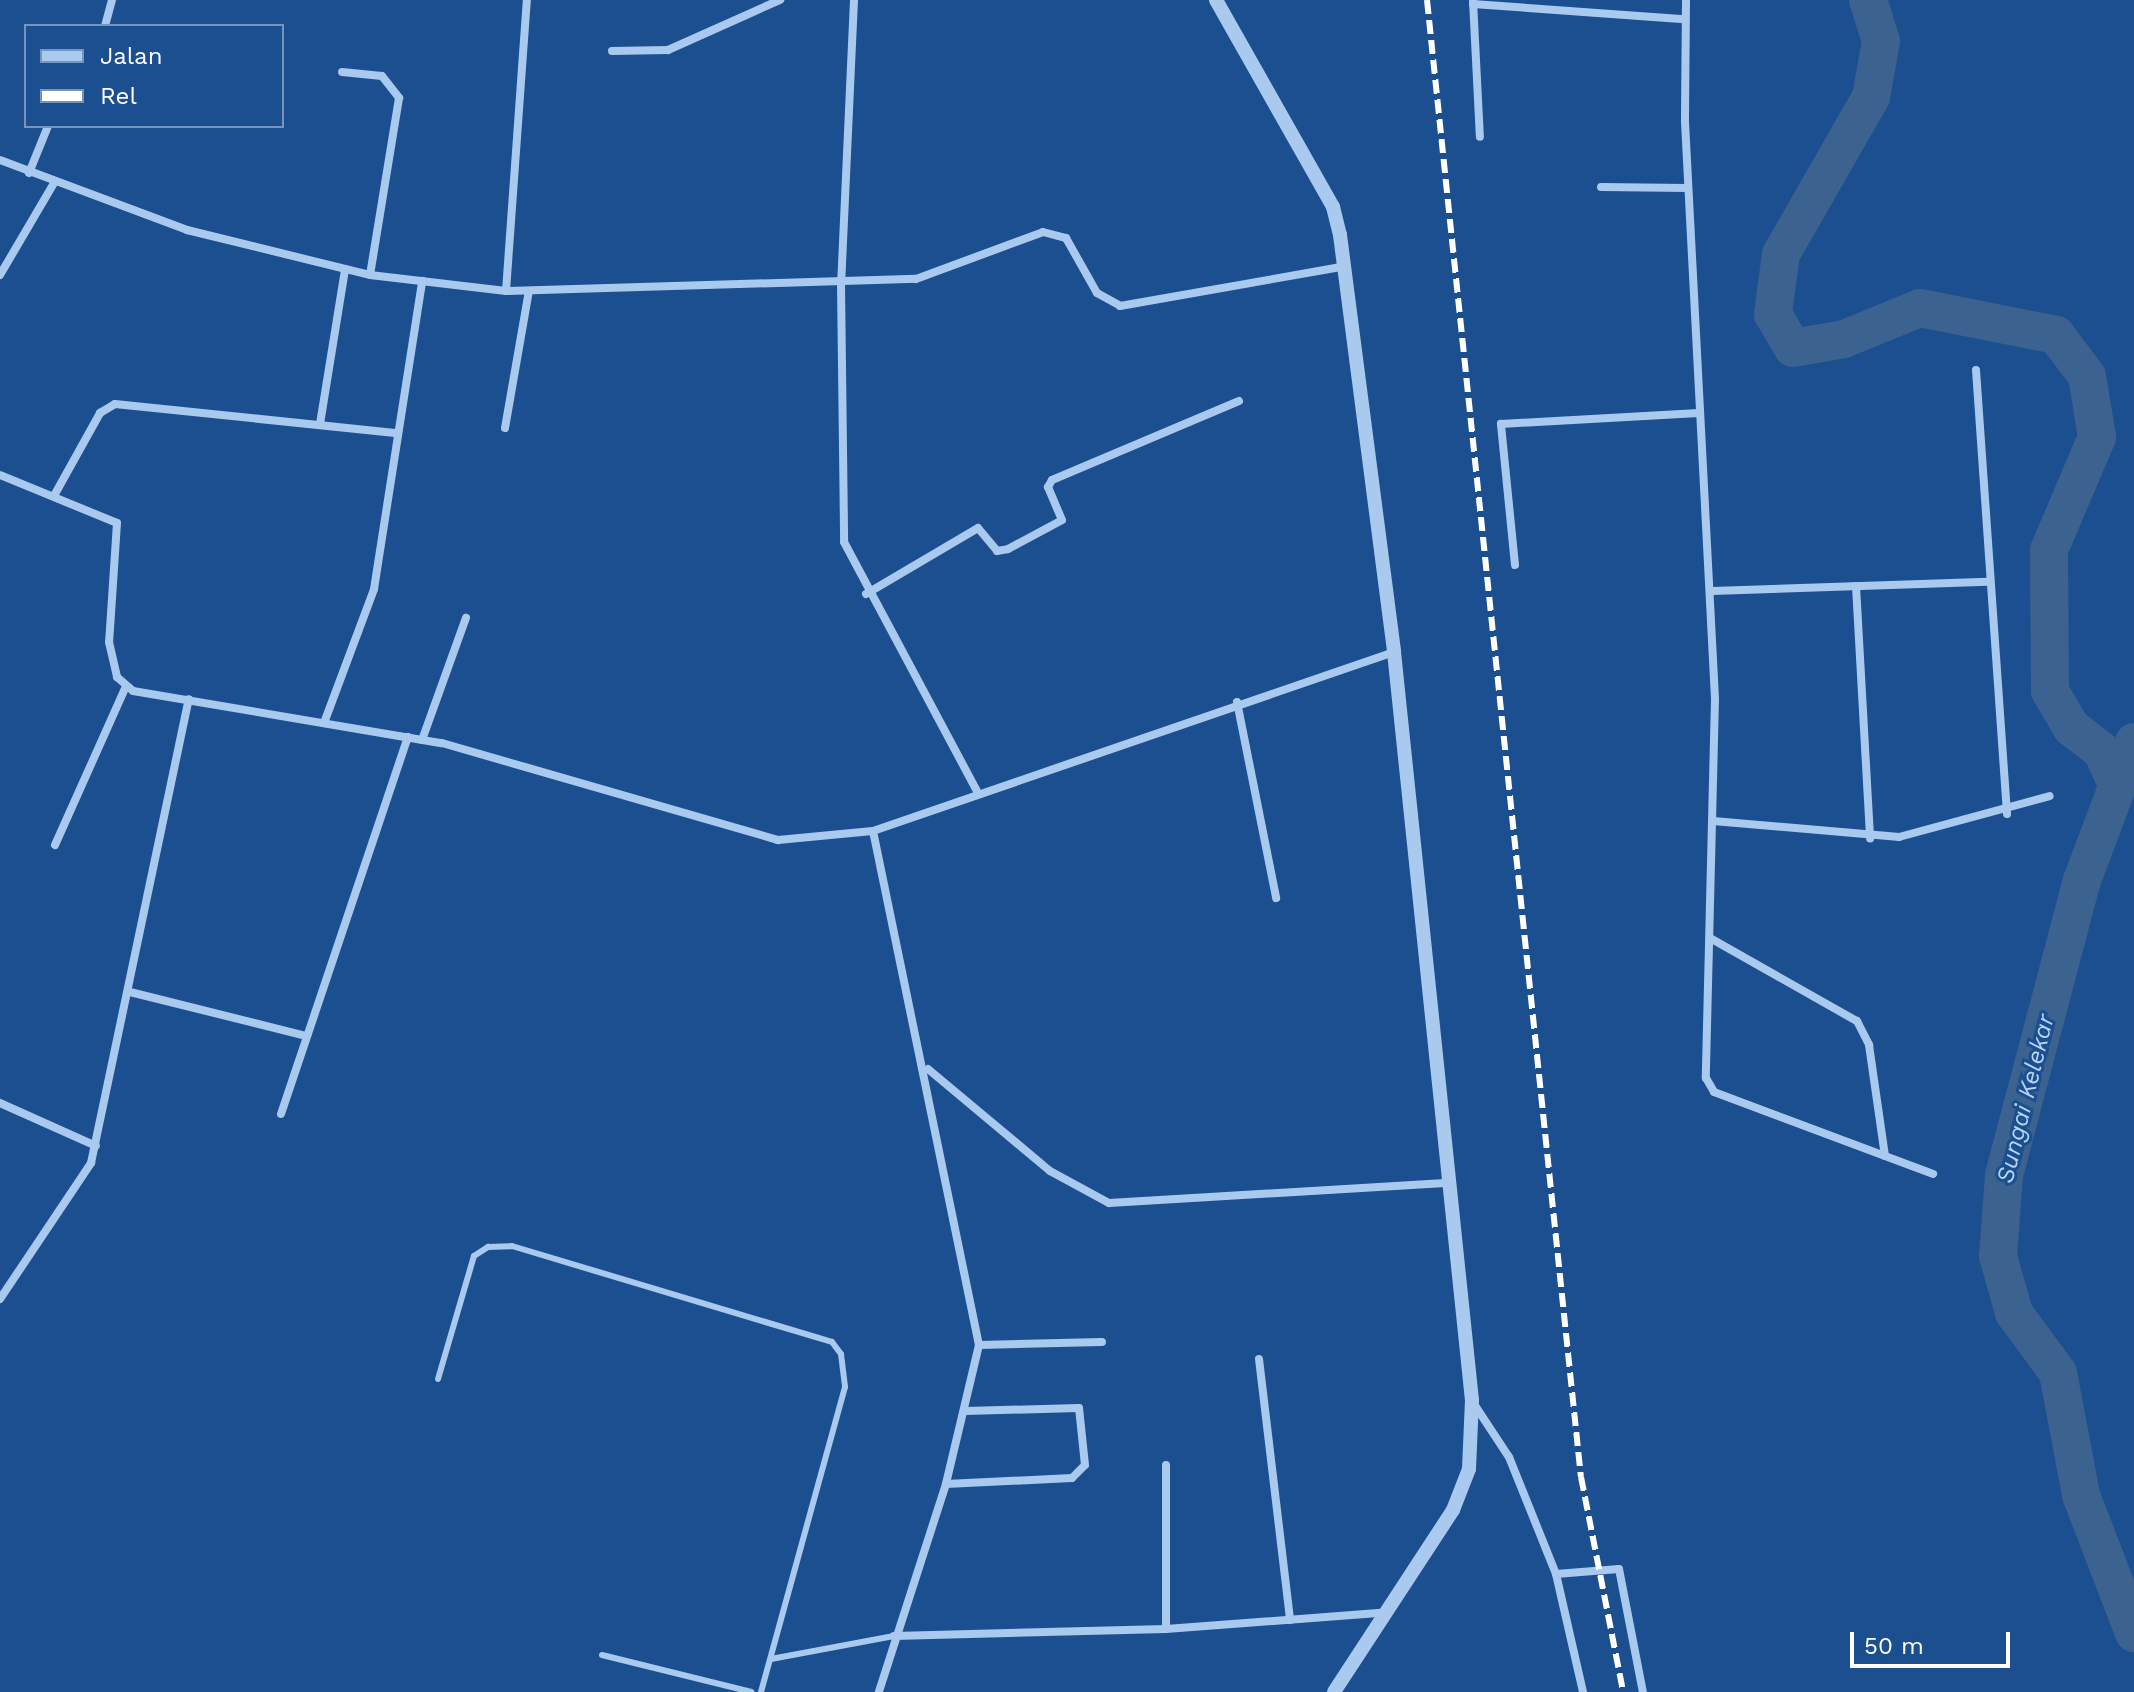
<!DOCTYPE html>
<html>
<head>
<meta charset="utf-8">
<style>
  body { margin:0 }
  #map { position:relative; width:2134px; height:1692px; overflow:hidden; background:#1b4f8f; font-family:"Work Sans",sans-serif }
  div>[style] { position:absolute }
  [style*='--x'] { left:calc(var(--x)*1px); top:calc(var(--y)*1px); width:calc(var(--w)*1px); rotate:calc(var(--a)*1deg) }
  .river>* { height:38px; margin:-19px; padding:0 19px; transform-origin:19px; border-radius:19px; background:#3c6290 }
  .service>* { height:6px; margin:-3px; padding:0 3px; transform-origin:3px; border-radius:3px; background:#a9c9ee }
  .minor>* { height:8px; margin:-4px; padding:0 4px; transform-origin:4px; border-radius:4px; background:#a9c9ee }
  .tertiary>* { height:14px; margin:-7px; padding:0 7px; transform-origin:7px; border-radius:7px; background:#a9c9ee }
  .rail>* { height:6px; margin-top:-3px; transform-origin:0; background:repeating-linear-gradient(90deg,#fff 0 14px,transparent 0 20px) }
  span { translate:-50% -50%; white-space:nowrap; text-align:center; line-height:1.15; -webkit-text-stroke:6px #1b4f8f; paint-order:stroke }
  .water-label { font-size:24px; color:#b5d3f5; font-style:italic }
  .legend { position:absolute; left:24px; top:24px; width:260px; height:104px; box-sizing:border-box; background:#1b4f8f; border:2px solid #7695bc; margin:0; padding:10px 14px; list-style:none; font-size:24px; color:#fff }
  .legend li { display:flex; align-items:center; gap:16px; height:40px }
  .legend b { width:40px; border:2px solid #7695bc }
  .scale { position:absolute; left:1850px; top:1632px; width:160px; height:36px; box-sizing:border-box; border:4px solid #fff; border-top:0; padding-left:10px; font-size:24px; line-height:28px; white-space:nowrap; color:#fff; -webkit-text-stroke:6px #1b4f8f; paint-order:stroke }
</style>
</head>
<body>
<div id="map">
  <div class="river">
    <div style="--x:1868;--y:0;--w:43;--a:72.4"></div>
    <div style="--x:1881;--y:41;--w:57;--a:100.1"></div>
    <div style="--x:1871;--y:97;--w:181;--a:119.8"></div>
    <div style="--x:1781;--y:254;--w:61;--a:97.6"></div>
    <div style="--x:1773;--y:314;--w:39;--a:60"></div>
    <div style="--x:1793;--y:348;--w:52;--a:-10"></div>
    <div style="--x:1844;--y:339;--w:82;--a:-22.2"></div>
    <div style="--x:1920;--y:308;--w:139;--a:11.2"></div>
    <div style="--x:2056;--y:335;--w:51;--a:52.9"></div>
    <div style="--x:2087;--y:376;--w:62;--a:80.7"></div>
    <div style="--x:2097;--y:437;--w:123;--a:113"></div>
    <div style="--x:2049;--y:550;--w:141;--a:89.6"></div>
    <div style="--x:2050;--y:691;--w:42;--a:59.7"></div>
    <div style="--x:2071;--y:727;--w:39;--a:38"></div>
    <div style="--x:2102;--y:751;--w:34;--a:66"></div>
    <div style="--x:2134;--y:742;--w:147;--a:110.6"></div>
    <div style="--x:2082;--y:880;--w:306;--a:104.8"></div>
    <div style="--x:2004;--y:1176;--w:80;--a:94.3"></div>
    <div style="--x:1998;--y:1256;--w:59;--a:74.3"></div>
    <div style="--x:2014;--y:1313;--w:74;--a:53.7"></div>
    <div style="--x:2058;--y:1373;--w:124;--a:79.3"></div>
    <div style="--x:2081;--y:1495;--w:148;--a:69"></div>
  </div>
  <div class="service">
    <div style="--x:438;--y:1379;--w:128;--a:-73.7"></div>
    <div style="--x:474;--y:1256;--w:17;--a:-33"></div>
    <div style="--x:488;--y:1247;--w:24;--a:-2"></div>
    <div style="--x:512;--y:1246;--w:334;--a:16.7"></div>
    <div style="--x:832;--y:1342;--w:15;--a:53"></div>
    <div style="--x:841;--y:1354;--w:33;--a:83"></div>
    <div style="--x:845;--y:1387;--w:316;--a:105.4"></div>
    <div style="--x:602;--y:1655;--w:154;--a:13.9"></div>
    <div style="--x:771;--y:1659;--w:125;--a:-10.6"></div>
  </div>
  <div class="minor">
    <div style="--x:854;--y:0;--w:284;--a:92.6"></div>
    <div style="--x:841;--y:284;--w:258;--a:89.3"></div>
    <div style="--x:844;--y:542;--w:282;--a:61.9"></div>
    <div style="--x:1686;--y:0;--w:122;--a:90.5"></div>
    <div style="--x:1685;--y:122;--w:578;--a:87.02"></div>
    <div style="--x:1715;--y:699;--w:379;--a:91.4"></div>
    <div style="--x:1706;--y:1078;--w:16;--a:60"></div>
    <div style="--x:1714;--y:1092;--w:234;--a:20.5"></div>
    <div style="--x:1473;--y:1;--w:136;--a:87.1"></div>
    <div style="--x:1473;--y:4;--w:212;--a:4.1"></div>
    <div style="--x:105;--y:26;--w:27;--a:-75"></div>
    <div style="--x:612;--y:51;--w:56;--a:-1"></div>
    <div style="--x:668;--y:50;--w:123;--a:-24.1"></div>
    <div style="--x:342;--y:72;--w:40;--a:5.7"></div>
    <div style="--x:382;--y:76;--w:28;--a:52"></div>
    <div style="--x:399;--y:98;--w:179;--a:99.3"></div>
    <div style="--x:0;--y:160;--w:200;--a:20.5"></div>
    <div style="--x:187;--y:230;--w:188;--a:13.8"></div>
    <div style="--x:370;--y:275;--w:137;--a:6.7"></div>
    <div style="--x:506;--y:291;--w:410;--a:-1.7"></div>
    <div style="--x:916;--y:279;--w:135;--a:-20.3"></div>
    <div style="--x:1043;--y:232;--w:24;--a:15"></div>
    <div style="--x:1066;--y:238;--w:63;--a:60.6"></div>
    <div style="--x:1097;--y:293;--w:26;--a:29"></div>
    <div style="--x:1120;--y:306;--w:230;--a:-10"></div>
    <div style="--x:29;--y:173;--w:51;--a:-68"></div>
    <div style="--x:1601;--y:187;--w:87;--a:0.7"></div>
    <div style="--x:0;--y:275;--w:107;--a:-59.6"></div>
    <div style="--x:506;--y:291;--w:292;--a:-85.9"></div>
    <div style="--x:1976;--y:370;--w:445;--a:86"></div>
    <div style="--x:320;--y:424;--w:157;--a:-80.8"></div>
    <div style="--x:505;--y:428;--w:139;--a:-80.1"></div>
    <div style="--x:0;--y:475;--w:126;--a:22.3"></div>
    <div style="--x:117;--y:523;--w:119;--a:93.8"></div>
    <div style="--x:109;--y:642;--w:36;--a:77"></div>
    <div style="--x:117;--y:677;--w:21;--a:41"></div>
    <div style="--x:133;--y:691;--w:313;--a:9.6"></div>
    <div style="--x:442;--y:743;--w:350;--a:16.1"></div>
    <div style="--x:778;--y:840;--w:95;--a:-5.4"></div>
    <div style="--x:873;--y:831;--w:551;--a:-18.96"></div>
    <div style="--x:55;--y:494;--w:93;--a:-60.9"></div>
    <div style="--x:100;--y:413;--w:17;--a:-31"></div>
    <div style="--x:115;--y:404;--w:284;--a:5.9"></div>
    <div style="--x:1515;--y:565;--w:142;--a:-95.7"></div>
    <div style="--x:1501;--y:424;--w:198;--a:-3.2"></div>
    <div style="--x:1856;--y:586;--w:253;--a:86.8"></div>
    <div style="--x:1712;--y:591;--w:276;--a:-1.9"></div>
    <div style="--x:866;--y:594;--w:130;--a:-30.5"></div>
    <div style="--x:978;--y:528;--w:30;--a:50"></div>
    <div style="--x:997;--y:551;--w:11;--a:-10"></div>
    <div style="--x:1008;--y:549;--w:61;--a:-28.2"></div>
    <div style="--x:1062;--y:520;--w:36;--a:-113"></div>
    <div style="--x:1048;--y:487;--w:8;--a:-60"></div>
    <div style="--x:1052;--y:480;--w:203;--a:-22.9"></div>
    <div style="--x:1237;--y:702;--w:200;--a:78.7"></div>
    <div style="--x:324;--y:723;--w:143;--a:-69.5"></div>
    <div style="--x:374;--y:589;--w:312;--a:-81.1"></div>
    <div style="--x:422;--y:740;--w:130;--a:-70.2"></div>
    <div style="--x:1713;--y:821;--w:187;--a:4.9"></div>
    <div style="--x:1899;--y:837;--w:156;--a:-15.2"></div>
    <div style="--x:873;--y:831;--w:525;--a:78.35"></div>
    <div style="--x:979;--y:1345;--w:143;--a:103.4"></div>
    <div style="--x:946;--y:1484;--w:219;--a:107.9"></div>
    <div style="--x:55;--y:845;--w:174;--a:-65.9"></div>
    <div style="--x:1710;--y:938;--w:169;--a:29.5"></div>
    <div style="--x:1857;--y:1021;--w:27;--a:63"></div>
    <div style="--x:1869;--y:1045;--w:112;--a:81.8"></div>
    <div style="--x:130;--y:992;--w:182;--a:14"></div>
    <div style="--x:928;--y:1069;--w:159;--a:39.9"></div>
    <div style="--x:1050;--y:1171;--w:67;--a:28.5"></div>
    <div style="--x:1109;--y:1203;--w:341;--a:-3.4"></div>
    <div style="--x:0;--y:1103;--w:105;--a:24.1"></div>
    <div style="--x:281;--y:1114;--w:398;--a:-71.4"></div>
    <div style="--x:0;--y:1299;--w:164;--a:-56.2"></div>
    <div style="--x:91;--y:1163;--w:474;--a:-78.1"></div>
    <div style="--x:979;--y:1345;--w:123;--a:-1.4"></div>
    <div style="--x:1259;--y:1359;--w:263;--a:83.2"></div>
    <div style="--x:1474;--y:1404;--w:64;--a:56.6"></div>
    <div style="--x:1509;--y:1457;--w:126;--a:68.1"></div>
    <div style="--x:1556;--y:1574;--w:121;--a:77.1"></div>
    <div style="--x:1166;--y:1465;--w:164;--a:90"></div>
    <div style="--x:946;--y:1484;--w:126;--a:-2.7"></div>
    <div style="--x:1072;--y:1478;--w:18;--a:-45"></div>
    <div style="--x:1085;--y:1465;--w:57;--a:-96"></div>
    <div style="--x:1079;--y:1408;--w:113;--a:178.5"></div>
    <div style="--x:1556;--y:1574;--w:63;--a:-4.5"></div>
    <div style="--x:1619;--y:1569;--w:125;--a:79"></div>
    <div style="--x:894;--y:1636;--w:272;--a:-1.5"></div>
    <div style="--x:1166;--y:1629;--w:216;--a:-4.3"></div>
  </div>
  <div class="tertiary">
    <div style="--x:1216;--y:0;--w:238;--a:60.5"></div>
    <div style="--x:1333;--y:207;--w:29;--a:76"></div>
    <div style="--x:1340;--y:235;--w:420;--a:82.6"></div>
    <div style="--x:1394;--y:652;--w:752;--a:84.05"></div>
    <div style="--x:1472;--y:1400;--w:69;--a:92.5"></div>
    <div style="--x:1469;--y:1469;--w:44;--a:111.3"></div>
    <div style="--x:1453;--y:1510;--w:217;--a:123.2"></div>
  </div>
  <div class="rail">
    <div style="--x:1427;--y:0;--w:1485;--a:84.05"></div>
    <div style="--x:1581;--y:1477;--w:219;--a:78.9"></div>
  </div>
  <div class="water-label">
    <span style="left:2026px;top:1099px;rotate:-76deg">Sungai Kelekar</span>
  </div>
  <ul class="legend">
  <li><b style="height:10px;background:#a9c9ee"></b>Jalan</li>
  <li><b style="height:10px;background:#fff"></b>Rel</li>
  </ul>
  <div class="scale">50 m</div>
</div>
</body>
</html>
